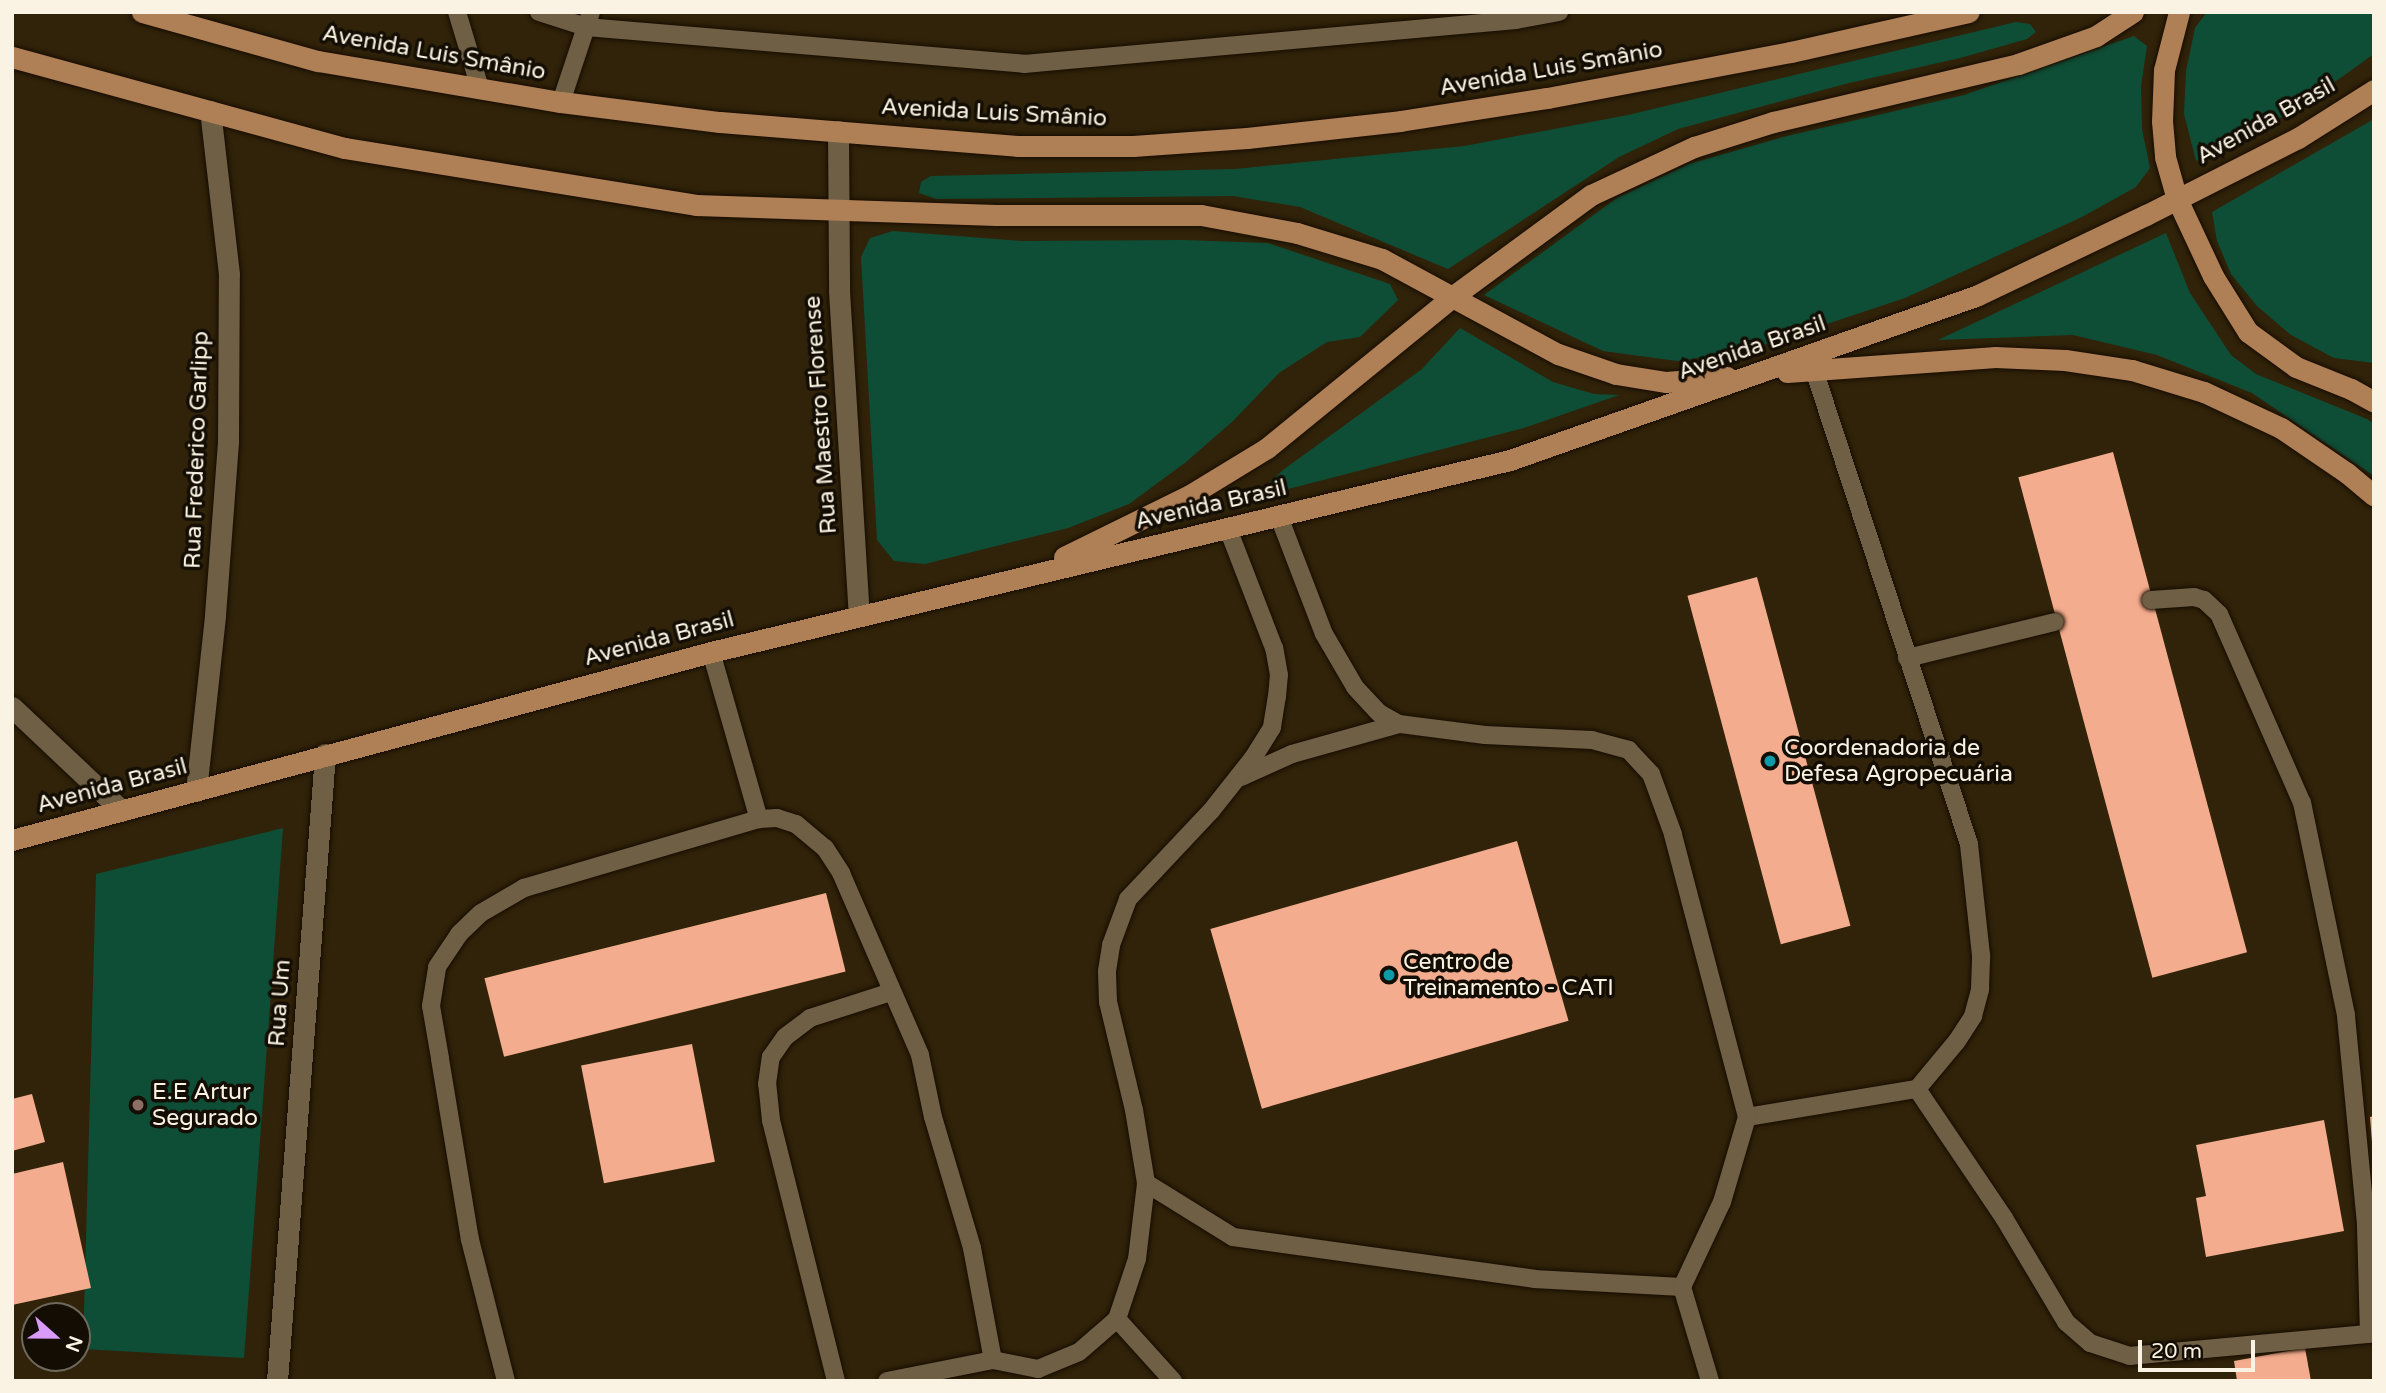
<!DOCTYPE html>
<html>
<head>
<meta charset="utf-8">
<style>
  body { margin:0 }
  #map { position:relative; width:2386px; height:1393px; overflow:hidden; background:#302309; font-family:"Varela Round",sans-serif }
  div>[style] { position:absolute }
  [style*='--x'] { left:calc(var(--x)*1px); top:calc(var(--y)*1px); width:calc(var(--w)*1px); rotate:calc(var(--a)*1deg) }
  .green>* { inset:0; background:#0f4e36 }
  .building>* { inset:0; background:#f4ac8e; transform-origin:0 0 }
  .roads { filter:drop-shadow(0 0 2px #170c00) drop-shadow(0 0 2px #170c00) }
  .lane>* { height:18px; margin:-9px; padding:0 9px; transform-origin:9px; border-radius:9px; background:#6e5f45 }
  .street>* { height:21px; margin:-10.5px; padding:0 10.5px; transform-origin:10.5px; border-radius:10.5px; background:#6e5f45 }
  .primary>* { height:21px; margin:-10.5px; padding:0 10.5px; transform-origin:10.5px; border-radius:10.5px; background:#af7f56 }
  .dots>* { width:19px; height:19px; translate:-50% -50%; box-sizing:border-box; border:4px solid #130d04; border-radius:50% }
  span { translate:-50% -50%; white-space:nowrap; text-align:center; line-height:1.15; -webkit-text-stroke:7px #130d04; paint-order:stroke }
  .street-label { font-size:23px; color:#faf2e2 }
  .poi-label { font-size:23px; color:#faf2e2 }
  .left { translate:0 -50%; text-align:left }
  .frame { position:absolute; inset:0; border:14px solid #faf2e2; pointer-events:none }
  .north { position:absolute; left:21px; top:1302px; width:70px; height:70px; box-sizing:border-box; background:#130d04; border:2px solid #6f695d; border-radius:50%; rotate:111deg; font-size:19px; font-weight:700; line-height:28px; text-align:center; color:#faf2e2 }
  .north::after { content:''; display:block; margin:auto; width:24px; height:32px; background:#da9af7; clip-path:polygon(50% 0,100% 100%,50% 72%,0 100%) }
  .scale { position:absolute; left:2138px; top:1340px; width:117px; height:32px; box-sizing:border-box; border:4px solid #faf2e2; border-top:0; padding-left:9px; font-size:21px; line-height:24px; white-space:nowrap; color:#faf2e2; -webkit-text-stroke:5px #130d04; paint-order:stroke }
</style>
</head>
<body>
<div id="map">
  <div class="green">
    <div style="clip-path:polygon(2207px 12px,2374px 12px,2374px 54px,2305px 103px,2247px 138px,2196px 161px,2184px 114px,2186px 71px,2195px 28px)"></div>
    <div style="clip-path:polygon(2016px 22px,2030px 24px,2036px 32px,2027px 39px,1960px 58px,1849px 83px,1678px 129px,1619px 157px,1448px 269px,1300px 207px,1233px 196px,936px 199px,919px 193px,921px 182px,931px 176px,1235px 169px,1464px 146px,1628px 115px)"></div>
    <div style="clip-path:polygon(2134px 36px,2147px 46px,2141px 86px,2142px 129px,2150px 168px,2136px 187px,2082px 217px,1905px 298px,1749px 350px,1677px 361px,1603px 351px,1484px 295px,1617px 198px,1689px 164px,1787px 136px,1964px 95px)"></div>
    <div style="clip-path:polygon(2374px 119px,2374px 363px,2334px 358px,2291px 335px,2257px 306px,2231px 274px,2217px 241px,2212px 212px)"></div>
    <div style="clip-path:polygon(893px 231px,1021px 241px,1183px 240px,1268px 243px,1390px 284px,1398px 300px,1360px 337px,1327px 342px,1279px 373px,1233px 421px,1186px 462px,1129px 504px,1068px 528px,925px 564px,894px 561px,877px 540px,861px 257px,870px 238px)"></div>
    <div style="clip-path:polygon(2166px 233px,2190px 293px,2231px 355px,2256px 374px,2367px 419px,2374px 424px,2374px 476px,2252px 393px,2157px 355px,2073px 335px,1938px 340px)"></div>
    <div style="clip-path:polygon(1460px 328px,1553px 382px,1594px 394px,1619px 395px,1524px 428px,1254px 498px,1283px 470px,1422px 369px)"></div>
    <div style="clip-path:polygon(283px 828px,244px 1358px,83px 1349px,96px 874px)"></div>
  </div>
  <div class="building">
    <div style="left:2113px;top:452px;width:518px;height:98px;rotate:75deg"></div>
    <div style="left:1757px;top:577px;width:361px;height:72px;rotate:75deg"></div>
    <div style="left:1517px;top:841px;width:187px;height:319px;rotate:74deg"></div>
    <div style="left:826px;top:893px;width:81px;height:352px;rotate:76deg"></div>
    <div style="left:692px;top:1044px;width:120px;height:113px;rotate:79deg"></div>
    <div style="clip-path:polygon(32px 1094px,45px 1142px,12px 1151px,12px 1099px)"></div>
    <div style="clip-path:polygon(2374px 1116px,2374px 1142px,2372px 1142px,2370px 1117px)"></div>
    <div style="clip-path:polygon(2324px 1120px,2344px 1231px,2206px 1257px,2196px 1198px,2206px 1196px,2196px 1145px)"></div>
    <div style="clip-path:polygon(63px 1162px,91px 1288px,12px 1305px,12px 1174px)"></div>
    <div style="clip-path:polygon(2305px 1348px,2311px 1381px,2237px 1381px,2234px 1361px)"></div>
  </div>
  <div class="roads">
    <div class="lane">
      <div style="--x:457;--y:12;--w:79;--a:73.2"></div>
      <div style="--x:539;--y:12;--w:49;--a:17.7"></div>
      <div style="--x:586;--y:27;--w:440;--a:4.8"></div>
      <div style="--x:1024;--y:64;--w:494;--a:-5.1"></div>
      <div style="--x:1516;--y:20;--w:44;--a:-10.5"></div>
      <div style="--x:561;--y:102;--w:95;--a:-71.6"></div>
      <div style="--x:711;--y:652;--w:174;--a:74"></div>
      <div style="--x:1907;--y:658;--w:152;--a:-13.7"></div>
      <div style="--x:1241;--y:777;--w:56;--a:-24.3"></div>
      <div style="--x:1292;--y:754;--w:111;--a:-15.7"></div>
      <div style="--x:1917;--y:1089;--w:156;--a:56"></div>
      <div style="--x:2004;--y:1218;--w:121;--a:59.2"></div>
      <div style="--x:2066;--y:1322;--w:32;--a:41"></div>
      <div style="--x:2090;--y:1343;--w:42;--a:18"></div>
      <div style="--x:2130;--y:1356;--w:240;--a:-5.3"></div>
      <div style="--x:2369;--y:1334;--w:110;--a:-91.6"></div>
      <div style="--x:2366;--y:1224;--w:210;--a:-95.5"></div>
      <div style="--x:2346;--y:1015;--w:217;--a:-101.7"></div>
      <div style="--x:2302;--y:803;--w:206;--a:-113.7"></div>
      <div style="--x:2219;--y:614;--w:21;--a:-137"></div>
      <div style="--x:2204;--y:600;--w:10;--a:-163"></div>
      <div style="--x:2194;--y:597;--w:43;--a:176"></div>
      <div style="--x:1747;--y:1117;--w:172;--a:-9.4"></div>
      <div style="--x:1917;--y:1089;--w:62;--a:-50.2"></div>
      <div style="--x:1957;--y:1041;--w:30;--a:-57"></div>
      <div style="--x:1973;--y:1016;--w:28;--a:-75"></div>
      <div style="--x:1980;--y:989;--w:34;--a:-88"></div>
      <div style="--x:1981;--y:955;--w:112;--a:-96.2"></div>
      <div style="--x:1969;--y:844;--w:498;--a:-108.1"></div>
      <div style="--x:1146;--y:1183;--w:102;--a:31.8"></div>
      <div style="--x:1233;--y:1237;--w:304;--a:7.9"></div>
      <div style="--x:1534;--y:1279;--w:148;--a:3.1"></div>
      <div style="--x:1682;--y:1287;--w:94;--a:-64.8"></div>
      <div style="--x:1722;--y:1202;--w:89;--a:-73.6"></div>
      <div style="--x:1747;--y:1117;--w:293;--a:-104.7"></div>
      <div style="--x:1673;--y:834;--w:64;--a:-110.1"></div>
      <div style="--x:1651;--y:774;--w:33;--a:-133"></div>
      <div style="--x:1629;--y:750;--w:38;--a:-165"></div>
      <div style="--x:1592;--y:740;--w:107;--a:-177.3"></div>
      <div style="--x:1485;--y:735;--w:87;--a:-172.7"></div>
      <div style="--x:1399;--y:724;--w:23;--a:-151"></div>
      <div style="--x:1379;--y:713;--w:35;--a:-133"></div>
      <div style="--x:1355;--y:687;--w:61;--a:-120.3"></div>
      <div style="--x:1324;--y:634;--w:125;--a:-111"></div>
      <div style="--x:1682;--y:1287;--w:98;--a:73.4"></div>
      <div style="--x:1117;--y:1319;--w:84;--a:47.9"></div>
      <div style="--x:506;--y:1381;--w:146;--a:-104.3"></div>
      <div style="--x:470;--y:1240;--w:184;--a:-99.4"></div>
      <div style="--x:440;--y:1058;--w:53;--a:-99.8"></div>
      <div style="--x:431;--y:1006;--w:39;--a:-81"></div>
      <div style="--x:437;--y:967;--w:40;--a:-56"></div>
      <div style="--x:459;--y:934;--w:30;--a:-44"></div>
      <div style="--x:481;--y:913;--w:50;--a:-30.2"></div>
      <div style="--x:524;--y:888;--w:245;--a:-16.4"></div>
      <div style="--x:759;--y:819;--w:18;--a:-3"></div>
      <div style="--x:777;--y:818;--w:20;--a:18"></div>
      <div style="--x:796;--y:824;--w:38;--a:40"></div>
      <div style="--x:825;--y:848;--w:30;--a:57"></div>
      <div style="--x:841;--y:873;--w:198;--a:66.5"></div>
      <div style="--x:920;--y:1055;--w:63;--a:78.2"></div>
      <div style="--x:933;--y:1117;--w:137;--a:73.4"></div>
      <div style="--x:972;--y:1248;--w:114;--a:79.4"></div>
      <div style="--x:993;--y:1360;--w:46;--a:11.3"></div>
      <div style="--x:1038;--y:1369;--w:44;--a:-22.5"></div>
      <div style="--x:1079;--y:1352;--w:50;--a:-41"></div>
      <div style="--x:1117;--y:1319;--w:63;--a:-71.6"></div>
      <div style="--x:1137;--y:1259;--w:77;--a:-83.2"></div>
      <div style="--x:1146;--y:1183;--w:74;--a:-99.3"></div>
      <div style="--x:1134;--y:1110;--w:111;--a:-103.5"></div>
      <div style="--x:1108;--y:1002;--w:31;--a:-92"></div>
      <div style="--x:1107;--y:971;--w:26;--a:-81"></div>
      <div style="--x:1111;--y:945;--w:49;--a:-69.7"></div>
      <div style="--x:1128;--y:899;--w:121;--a:-46.7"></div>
      <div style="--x:1211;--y:811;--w:68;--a:-51.6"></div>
      <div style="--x:1253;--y:758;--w:36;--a:-58"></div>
      <div style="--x:1272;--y:727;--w:30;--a:-81"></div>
      <div style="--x:1277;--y:697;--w:22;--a:-85"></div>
      <div style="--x:1279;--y:675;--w:27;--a:-100"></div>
      <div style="--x:1274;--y:648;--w:128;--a:-111.1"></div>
      <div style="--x:836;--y:1381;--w:269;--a:-104"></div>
      <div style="--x:771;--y:1120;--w:36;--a:-96"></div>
      <div style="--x:767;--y:1084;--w:27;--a:-82"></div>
      <div style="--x:771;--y:1057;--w:24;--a:-55"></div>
      <div style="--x:785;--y:1037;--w:31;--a:-37"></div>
      <div style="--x:810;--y:1018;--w:85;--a:-17.8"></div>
      <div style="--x:887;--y:1381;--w:108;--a:-11.2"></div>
    </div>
    <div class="street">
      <div style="--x:838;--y:131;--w:160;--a:89.6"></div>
      <div style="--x:839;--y:291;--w:325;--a:86.5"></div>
      <div style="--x:12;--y:707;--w:151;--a:43.4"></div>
      <div style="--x:196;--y:791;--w:177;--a:-83.8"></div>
      <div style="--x:215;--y:615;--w:173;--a:-85.7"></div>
      <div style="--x:228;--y:442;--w:168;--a:-89.7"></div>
      <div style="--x:229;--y:274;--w:164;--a:-96.6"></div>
      <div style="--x:277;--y:1381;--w:629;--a:-85.62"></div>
    </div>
    <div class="primary">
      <div style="--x:142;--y:12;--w:183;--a:15.6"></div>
      <div style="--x:318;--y:61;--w:246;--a:9.6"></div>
      <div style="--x:561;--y:102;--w:160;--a:7.2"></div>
      <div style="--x:720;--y:122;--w:298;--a:4.6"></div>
      <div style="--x:1017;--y:146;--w:116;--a:0"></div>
      <div style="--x:1133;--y:146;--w:114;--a:-4"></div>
      <div style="--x:1247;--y:138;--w:154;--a:-6.3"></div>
      <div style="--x:1400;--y:121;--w:149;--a:-8.9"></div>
      <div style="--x:1547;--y:98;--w:248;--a:-10.7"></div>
      <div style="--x:1791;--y:52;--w:182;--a:-12.7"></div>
      <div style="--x:2179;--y:12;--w:60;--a:104.5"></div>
      <div style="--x:2164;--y:70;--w:51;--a:92.2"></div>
      <div style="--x:2162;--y:121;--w:36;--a:85"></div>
      <div style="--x:2165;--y:157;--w:44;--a:74.1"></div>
      <div style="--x:2177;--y:199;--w:85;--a:64.9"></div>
      <div style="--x:2213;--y:276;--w:66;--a:58"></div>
      <div style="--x:2248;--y:332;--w:59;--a:36.1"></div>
      <div style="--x:2296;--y:367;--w:59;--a:21.8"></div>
      <div style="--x:2351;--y:389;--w:26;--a:29"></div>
      <div style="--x:12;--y:57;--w:345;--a:15.3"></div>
      <div style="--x:345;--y:148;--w:356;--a:9.2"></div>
      <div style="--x:696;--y:205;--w:300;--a:1.9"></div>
      <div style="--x:996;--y:215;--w:205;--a:0"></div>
      <div style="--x:1201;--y:215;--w:98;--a:10.6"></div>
      <div style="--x:1297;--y:233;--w:89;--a:17"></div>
      <div style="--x:1382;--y:259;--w:200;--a:28.4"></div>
      <div style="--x:1558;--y:354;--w:61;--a:19"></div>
      <div style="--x:1616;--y:374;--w:51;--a:9.1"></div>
      <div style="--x:1666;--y:382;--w:61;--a:-4.7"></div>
      <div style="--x:1787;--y:372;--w:209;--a:-4.1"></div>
      <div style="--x:1995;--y:357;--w:70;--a:2.5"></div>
      <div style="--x:2065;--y:360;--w:68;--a:8.5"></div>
      <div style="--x:2132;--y:370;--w:75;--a:17"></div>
      <div style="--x:2204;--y:392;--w:85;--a:25.1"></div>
      <div style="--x:2281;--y:428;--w:80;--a:34.3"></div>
      <div style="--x:2347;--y:473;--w:35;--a:40"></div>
      <div style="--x:1064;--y:557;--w:140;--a:-26.2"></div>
      <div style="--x:1190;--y:495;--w:90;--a:-31.4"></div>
      <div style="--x:1267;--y:448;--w:239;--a:-39.2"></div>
      <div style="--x:1452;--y:297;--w:172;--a:-36.3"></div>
      <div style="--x:1591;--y:195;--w:114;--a:-25"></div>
      <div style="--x:1694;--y:147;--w:83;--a:-17.6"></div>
      <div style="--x:1773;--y:122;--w:252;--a:-13.3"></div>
      <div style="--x:2018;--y:64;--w:83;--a:-19.7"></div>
      <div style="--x:2096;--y:36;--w:44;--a:-33"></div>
      <div style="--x:12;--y:840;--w:724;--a:-15.05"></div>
      <div style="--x:711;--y:652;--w:822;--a:-13.51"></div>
      <div style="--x:1510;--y:460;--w:494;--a:-19.4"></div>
      <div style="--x:1976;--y:296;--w:188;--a:-25.5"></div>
      <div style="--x:2146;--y:215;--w:170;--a:-26.9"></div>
      <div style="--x:2298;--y:138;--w:90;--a:-32.3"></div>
    </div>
  </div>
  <div class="dots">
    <div style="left:1770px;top:761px;background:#0f9aa8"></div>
    <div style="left:1389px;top:975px;background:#0f9aa8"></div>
    <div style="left:138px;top:1105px;background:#8d6e63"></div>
  </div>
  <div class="street-label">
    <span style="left:434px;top:53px;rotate:10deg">Avenida Luis Smânio</span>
    <span style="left:1551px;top:69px;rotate:-10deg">Avenida Luis Smânio</span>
    <span style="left:994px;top:113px;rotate:3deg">Avenida Luis Smânio</span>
    <span style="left:2266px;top:121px;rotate:-29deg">Avenida Brasil</span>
    <span style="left:1752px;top:348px;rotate:-19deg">Avenida Brasil</span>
    <span style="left:821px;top:415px;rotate:-94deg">Rua Maestro Florense</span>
    <span style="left:197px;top:450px;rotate:-88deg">Rua Frederico Garlipp</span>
    <span style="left:1211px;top:505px;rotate:-13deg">Avenida Brasil</span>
    <span style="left:659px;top:639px;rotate:-15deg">Avenida Brasil</span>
    <span style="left:112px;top:786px;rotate:-15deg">Avenida Brasil</span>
    <span style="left:280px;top:1003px;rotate:-86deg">Rua Um</span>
  </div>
  <div class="poi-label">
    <span class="left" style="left:1784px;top:761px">Coordenadoria de<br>Defesa Agropecuária</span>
    <span class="left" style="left:1403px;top:975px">Centro de<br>Treinamento - CATI</span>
    <span class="left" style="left:152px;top:1105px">E.E Artur<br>Segurado</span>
  </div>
  <div class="frame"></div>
  <div class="north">N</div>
  <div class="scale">20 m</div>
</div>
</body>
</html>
